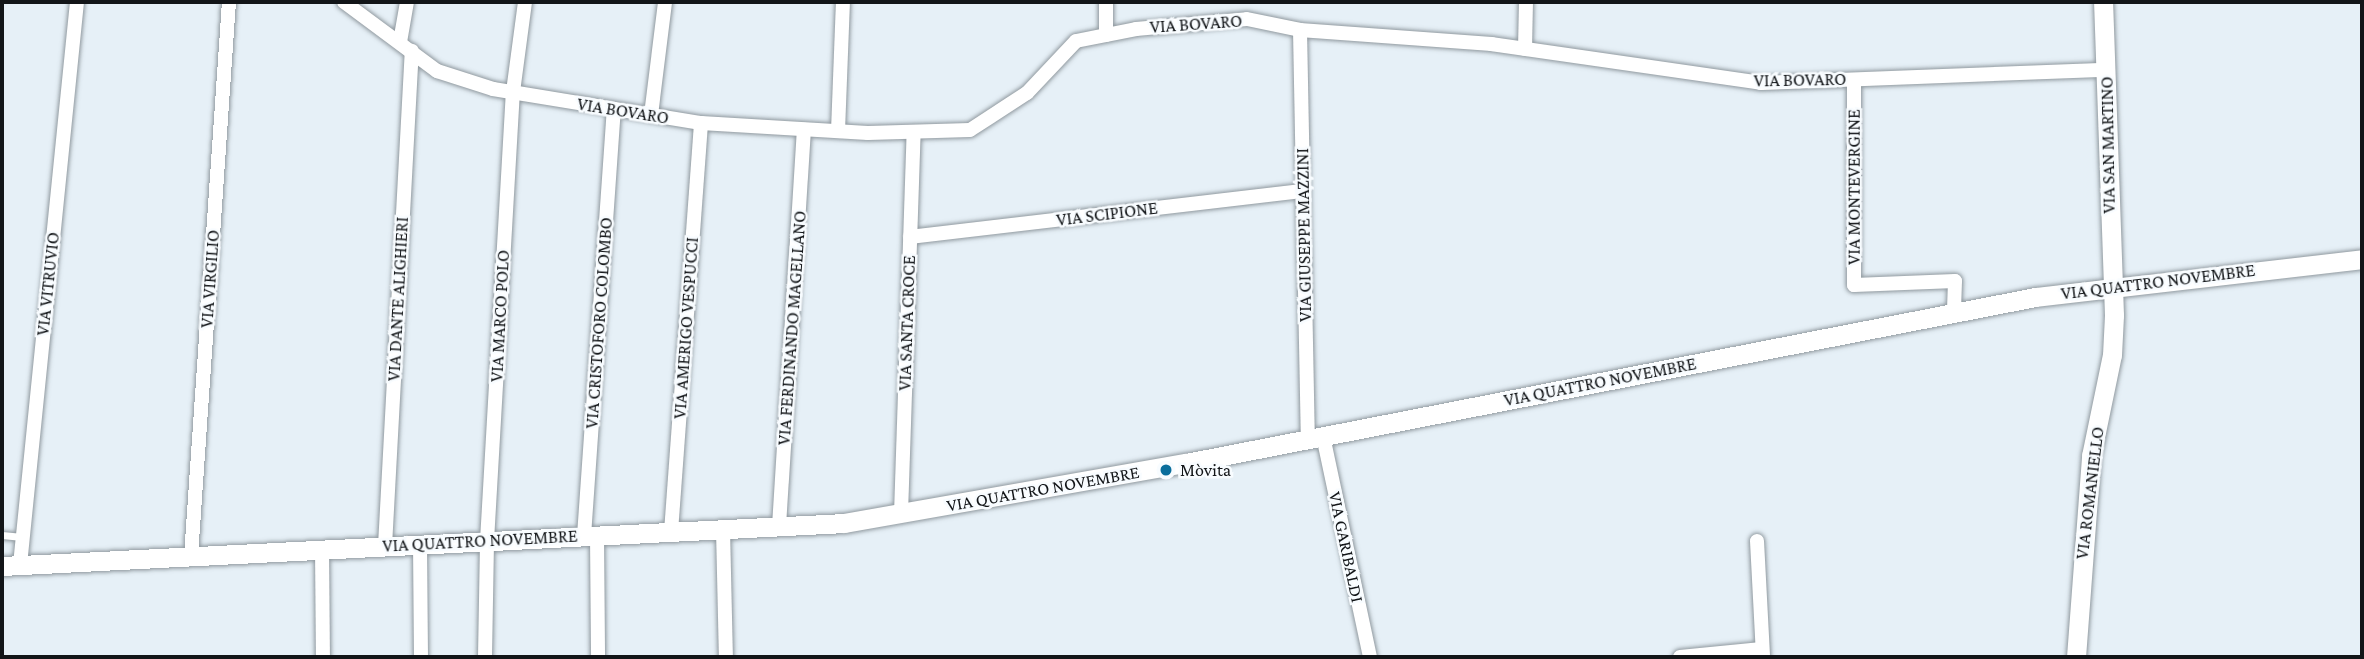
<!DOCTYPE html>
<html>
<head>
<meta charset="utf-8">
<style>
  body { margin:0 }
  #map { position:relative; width:2364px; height:659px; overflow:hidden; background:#e6f0f7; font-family:"Crimson Pro",serif }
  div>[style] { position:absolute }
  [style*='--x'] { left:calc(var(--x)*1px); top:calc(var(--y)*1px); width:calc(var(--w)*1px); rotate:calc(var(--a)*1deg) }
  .roads { filter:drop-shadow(0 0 2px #90999f) drop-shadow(0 0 2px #90999f) }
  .lane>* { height:7px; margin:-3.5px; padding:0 3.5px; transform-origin:3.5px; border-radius:3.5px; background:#fff }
  .street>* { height:14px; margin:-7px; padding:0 7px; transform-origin:7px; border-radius:7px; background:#fff }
  .secondary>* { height:19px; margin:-9.5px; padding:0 9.5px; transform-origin:9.5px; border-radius:9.5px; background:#fff }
  .dots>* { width:19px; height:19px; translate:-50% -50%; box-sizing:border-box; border:4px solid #f8fcff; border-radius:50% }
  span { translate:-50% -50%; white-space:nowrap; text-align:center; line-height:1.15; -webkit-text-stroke:5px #f8fcff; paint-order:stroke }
  .street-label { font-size:18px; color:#121518 }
  .poi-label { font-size:18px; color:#121518 }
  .left { translate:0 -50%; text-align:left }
  .frame { position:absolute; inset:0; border:4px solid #121518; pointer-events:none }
</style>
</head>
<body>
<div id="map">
  <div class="roads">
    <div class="lane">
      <div style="--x:2;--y:535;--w:20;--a:6"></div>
    </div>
    <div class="street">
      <div style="--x:344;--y:2;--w:116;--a:36.6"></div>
      <div style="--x:437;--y:71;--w:59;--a:17.8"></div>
      <div style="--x:493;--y:89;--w:211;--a:9.3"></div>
      <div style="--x:701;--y:123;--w:167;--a:3.4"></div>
      <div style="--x:868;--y:133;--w:102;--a:-1.7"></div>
      <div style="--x:970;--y:130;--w:68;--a:-33"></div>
      <div style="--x:1027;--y:93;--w:71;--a:-46.7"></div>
      <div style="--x:1076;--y:41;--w:61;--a:-11.3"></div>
      <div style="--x:1136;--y:29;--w:111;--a:-5.1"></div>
      <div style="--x:1247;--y:19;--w:54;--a:11.7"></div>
      <div style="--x:1300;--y:30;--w:192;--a:4.2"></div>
      <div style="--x:1491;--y:44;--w:273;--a:8.2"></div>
      <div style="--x:1761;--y:83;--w:346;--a:-2.2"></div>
      <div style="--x:1106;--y:2;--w:33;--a:90"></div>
      <div style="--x:1300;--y:30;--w:409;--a:88.9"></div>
      <div style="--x:400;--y:42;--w:41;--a:-80.1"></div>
      <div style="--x:1525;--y:49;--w:47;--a:-88.8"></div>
      <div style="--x:1854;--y:80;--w:205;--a:90"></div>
      <div style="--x:1854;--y:285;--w:101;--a:-2.3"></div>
      <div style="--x:1955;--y:281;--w:34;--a:92"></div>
      <div style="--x:651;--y:115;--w:114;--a:-82.9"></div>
      <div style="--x:838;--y:131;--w:129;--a:-87.8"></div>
      <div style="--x:910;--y:237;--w:396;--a:-6.7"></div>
      <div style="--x:1323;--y:436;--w:226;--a:78"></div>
      <div style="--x:901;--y:514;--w:382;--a:-88.1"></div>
      <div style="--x:779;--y:526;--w:397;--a:-86.4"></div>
      <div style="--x:723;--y:529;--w:128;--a:88.7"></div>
      <div style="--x:671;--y:532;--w:410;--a:-85.8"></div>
      <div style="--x:584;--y:536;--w:428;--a:-86"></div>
      <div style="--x:597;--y:536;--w:121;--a:89.5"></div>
      <div style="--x:1757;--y:541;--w:116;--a:87"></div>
      <div style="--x:420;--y:544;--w:113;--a:89.5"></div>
      <div style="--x:385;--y:546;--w:496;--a:-86.9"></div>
      <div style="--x:322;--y:549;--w:108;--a:89.5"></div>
      <div style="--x:191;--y:556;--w:555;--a:-86.08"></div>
      <div style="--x:20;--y:565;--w:566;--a:-84.22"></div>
      <div style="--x:485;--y:657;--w:116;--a:-89"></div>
      <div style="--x:487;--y:541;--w:450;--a:-86.7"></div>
      <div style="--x:513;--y:92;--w:91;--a:-82.4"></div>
      <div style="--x:1680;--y:657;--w:82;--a:-5.6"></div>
    </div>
    <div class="secondary">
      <div style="--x:2;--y:566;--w:843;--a:-2.92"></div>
      <div style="--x:844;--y:523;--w:347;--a:-10"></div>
      <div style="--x:1186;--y:463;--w:865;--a:-11.06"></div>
      <div style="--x:2035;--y:297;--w:329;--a:-6.6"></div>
      <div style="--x:2076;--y:657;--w:202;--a:-85.7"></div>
      <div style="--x:2091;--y:456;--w:103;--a:-78.3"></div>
      <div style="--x:2112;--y:355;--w:40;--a:-87.1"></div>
      <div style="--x:2114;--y:315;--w:313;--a:-92"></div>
    </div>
  </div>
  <div class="dots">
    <div style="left:1166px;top:470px;background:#0a6e9c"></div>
  </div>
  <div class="street-label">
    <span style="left:1196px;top:24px;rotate:-4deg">VIA BOVARO</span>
    <span style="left:1800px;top:80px;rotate:-1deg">VIA BOVARO</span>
    <span style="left:623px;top:111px;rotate:9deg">VIA BOVARO</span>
    <span style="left:2108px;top:145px;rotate:-91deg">VIA SAN MARTINO</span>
    <span style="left:1854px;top:187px;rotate:-90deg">VIA MONTEVERGINE</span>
    <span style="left:1107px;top:214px;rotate:-7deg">VIA SCIPIONE</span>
    <span style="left:1304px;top:235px;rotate:-91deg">VIA GIUSEPPE MAZZINI</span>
    <span style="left:210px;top:279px;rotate:-86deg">VIA VIRGILIO</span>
    <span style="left:2158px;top:282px;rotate:-7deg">VIA QUATTRO NOVEMBRE</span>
    <span style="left:48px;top:284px;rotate:-84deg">VIA VITRUVIO</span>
    <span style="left:398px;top:299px;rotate:-87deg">VIA DANTE ALIGHIERI</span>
    <span style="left:500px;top:316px;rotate:-87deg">VIA MARCO POLO</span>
    <span style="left:599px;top:323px;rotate:-86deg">VIA CRISTOFORO COLOMBO</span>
    <span style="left:907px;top:323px;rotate:-88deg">VIA SANTA CROCE</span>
    <span style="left:686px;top:328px;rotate:-86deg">VIA AMERIGO VESPUCCI</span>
    <span style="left:792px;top:328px;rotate:-86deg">VIA FERDINANDO MAGELLANO</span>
    <span style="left:1600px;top:382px;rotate:-11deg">VIA QUATTRO NOVEMBRE</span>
    <span style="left:1043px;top:489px;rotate:-10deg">VIA QUATTRO NOVEMBRE</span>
    <span style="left:2090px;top:493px;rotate:-83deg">VIA ROMANIELLO</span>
    <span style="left:480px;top:541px;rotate:-3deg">VIA QUATTRO NOVEMBRE</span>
    <span style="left:1346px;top:547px;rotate:78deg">VIA GARIBALDI</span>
  </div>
  <div class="poi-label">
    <span class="left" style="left:1180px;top:470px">Mòvita</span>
  </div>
  <div class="frame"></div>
</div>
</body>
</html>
